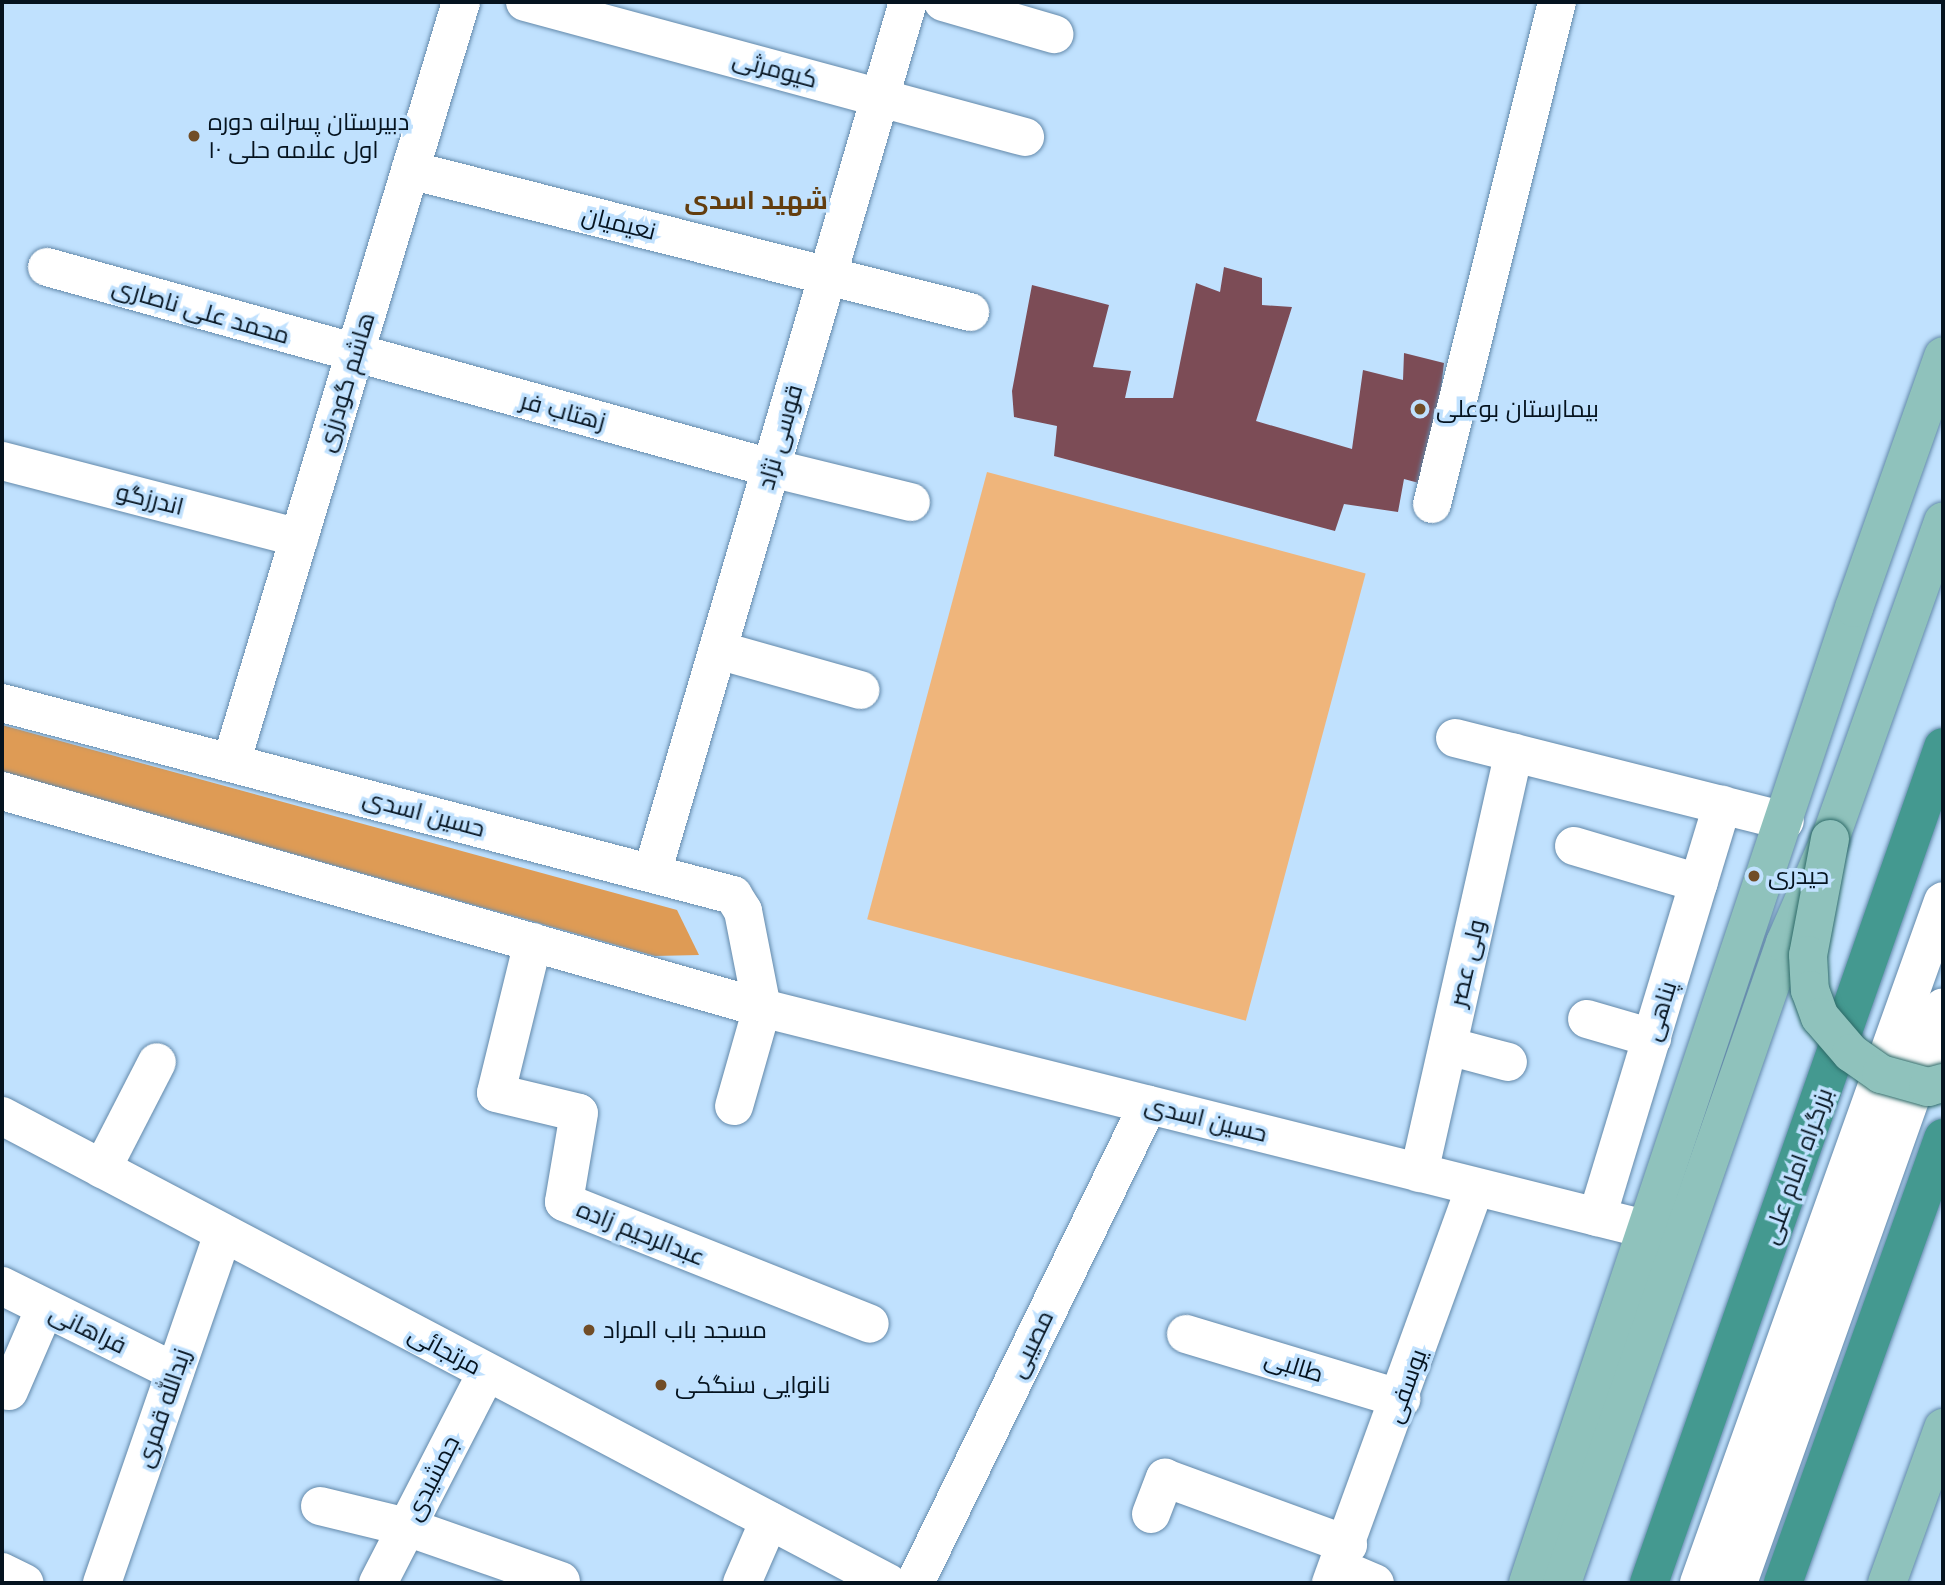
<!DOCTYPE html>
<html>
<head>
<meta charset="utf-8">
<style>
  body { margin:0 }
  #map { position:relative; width:1945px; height:1585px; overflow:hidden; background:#c0e1fe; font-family:Inter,Cairo,sans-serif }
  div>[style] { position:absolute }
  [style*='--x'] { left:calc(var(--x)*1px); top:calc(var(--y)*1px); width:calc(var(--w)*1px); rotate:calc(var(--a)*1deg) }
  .green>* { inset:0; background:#efb57b; transform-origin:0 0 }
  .forest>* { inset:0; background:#de9b55 }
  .building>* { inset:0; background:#7c4c56 }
  .roads { filter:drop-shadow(0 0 2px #6389aa) drop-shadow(0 0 2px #6389aa) }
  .minor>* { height:38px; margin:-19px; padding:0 19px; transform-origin:19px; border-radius:19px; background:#fff }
  .major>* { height:38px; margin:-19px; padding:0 19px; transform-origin:19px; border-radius:19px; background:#8fc2bc }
  .highway>* { height:38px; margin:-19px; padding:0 19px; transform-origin:19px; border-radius:19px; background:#449990 }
  .bridges { filter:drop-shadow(0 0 2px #2e6a68) drop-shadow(0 0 2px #2e6a68) }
  .major-bridge>* { height:38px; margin:-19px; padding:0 19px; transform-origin:19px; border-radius:19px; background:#8fc2bc }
  .dots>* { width:19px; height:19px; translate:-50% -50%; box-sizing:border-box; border:4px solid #c0e1fe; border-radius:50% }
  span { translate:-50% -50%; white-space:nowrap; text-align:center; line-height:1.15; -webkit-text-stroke:7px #c0e1fe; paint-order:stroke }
  .street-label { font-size:24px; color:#05131f }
  .poi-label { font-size:24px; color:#05131f }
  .left { translate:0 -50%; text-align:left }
  .neighbourhood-label { font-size:26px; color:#633d0e; font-weight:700 }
  .frame { position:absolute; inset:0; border:4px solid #05131f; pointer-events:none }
</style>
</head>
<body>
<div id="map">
  <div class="green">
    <div style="left:987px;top:472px;width:392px;height:463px;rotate:15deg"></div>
  </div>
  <div class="forest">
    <div style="clip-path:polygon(2px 725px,677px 910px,699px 955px,655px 956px,2px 771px)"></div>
  </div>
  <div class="building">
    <div style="clip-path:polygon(1224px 267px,1262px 278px,1262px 305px,1292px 307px,1256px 421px,1352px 449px,1363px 370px,1403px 380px,1404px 353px,1444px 363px,1430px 486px,1404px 479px,1398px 512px,1344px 504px,1335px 531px,1054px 456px,1057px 426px,1014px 417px,1012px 391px,1032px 285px,1109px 305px,1093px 367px,1131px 371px,1125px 398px,1173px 398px,1196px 283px,1220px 292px)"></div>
  </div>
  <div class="roads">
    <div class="minor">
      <div style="--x:525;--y:2;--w:518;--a:15.11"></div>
      <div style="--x:943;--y:2;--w:116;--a:16.1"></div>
      <div style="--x:410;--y:170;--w:578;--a:14.23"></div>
      <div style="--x:47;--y:267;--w:751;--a:15.52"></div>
      <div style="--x:771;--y:468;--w:144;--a:13.7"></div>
      <div style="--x:2;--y:461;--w:307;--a:14.5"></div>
      <div style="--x:1432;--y:504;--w:517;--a:-76.02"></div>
      <div style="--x:718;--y:650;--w:148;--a:15.7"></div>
      <div style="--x:2;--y:703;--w:756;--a:14.72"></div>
      <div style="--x:733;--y:895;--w:19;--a:58"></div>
      <div style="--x:743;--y:911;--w:99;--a:78.9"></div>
      <div style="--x:762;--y:1008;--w:102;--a:105.9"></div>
      <div style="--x:1455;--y:738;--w:340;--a:14.1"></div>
      <div style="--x:231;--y:763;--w:795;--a:-73.18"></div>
      <div style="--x:2;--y:791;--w:790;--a:15.94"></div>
      <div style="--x:762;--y:1008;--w:914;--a:14.05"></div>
      <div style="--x:1574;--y:846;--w:130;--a:16.5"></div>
      <div style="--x:652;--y:873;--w:908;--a:-73.62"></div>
      <div style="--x:533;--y:942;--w:155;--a:103.8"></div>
      <div style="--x:496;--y:1093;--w:85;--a:13.5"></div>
      <div style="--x:579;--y:1113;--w:90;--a:99.6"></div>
      <div style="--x:564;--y:1202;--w:329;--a:21.7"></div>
      <div style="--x:1587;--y:1019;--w:68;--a:16.3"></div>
      <div style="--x:1448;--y:1046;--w:62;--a:14.9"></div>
      <div style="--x:2;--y:1116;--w:1002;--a:27.79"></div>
      <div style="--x:102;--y:1169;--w:120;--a:-62.8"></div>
      <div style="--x:1419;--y:1173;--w:431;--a:-77.3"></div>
      <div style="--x:1597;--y:1217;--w:431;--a:-73.1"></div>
      <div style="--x:2;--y:1286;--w:193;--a:26.4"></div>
      <div style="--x:1186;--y:1334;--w:225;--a:16.8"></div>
      <div style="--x:9;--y:1391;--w:90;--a:-66.6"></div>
      <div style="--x:320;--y:1506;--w:89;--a:13.6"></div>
      <div style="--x:407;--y:1527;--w:163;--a:19.3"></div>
      <div style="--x:1151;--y:1514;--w:39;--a:-69"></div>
      <div style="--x:1165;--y:1478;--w:195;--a:20.1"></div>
      <div style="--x:1339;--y:1568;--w:39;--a:23"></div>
      <div style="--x:2;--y:1572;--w:25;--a:26"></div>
      <div style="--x:102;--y:1583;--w:370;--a:-70.9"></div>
      <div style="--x:378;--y:1583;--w:237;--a:-62.7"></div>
      <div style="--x:742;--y:1583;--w:68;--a:-66.5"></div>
      <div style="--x:915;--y:1583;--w:532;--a:-64.01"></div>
      <div style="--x:1331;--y:1583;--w:421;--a:-70"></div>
      <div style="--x:1699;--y:1583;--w:724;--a:-70.31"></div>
      <div style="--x:1738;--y:1583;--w:611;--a:-70.41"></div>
    </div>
    <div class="major">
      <div style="--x:1528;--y:1583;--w:1028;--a:-71.51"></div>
      <div style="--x:1854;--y:608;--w:267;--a:-70.5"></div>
      <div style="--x:1562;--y:1583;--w:678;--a:-70.79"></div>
      <div style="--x:1785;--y:943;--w:113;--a:-66.6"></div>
      <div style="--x:1830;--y:839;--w:337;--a:-70.4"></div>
      <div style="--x:1887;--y:1583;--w:165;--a:-70.1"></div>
    </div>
    <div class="highway">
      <div style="--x:1649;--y:1583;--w:886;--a:-70.62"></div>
      <div style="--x:1783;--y:1583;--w:473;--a:-70.2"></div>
    </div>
  </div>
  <div class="bridges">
    <div class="major-bridge">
      <div style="--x:1830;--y:839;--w:118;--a:100.7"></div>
      <div style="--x:1808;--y:955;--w:35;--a:87"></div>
      <div style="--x:1810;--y:990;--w:29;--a:70"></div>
      <div style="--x:1820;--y:1017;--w:48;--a:49.3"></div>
      <div style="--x:1851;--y:1053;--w:37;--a:35"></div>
      <div style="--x:1881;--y:1074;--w:49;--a:15.5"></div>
      <div style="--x:1928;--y:1087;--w:16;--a:-15"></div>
    </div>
  </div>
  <div class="dots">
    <div style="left:194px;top:136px;background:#714d27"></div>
    <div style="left:1420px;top:409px;background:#714d27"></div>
    <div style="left:1754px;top:876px;background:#714d27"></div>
    <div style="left:589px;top:1330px;background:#714d27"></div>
    <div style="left:661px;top:1385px;background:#714d27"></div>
  </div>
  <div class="street-label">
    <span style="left:775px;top:69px;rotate:15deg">کیومرثی</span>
    <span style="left:619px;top:223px;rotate:14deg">نعیمیان</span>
    <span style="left:201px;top:311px;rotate:16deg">محمد علی ناصاری</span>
    <span style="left:346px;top:382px;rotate:-73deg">هاشم گودرزی</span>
    <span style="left:563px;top:411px;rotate:15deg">زهتاب فر</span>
    <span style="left:780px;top:437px;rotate:-74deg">قوسی نژاد</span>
    <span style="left:150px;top:499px;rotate:14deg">اندرزگو</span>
    <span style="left:424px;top:813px;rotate:15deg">حسین اسدی</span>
    <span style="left:1467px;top:963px;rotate:-77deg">ولی عصر</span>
    <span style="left:1660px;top:1011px;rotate:-73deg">پناهی</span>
    <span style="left:1206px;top:1119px;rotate:14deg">حسین اسدی</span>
    <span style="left:1797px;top:1166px;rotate:-70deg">بزرگراه امام علی</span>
    <span style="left:641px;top:1233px;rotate:22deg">عبدالرحیم زاده</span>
    <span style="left:88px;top:1329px;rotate:26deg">فراهانی</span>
    <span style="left:1031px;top:1344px;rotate:-64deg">مصیبی</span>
    <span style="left:445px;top:1350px;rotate:28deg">مرتجائی</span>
    <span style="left:1294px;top:1366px;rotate:17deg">طالبی</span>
    <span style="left:1406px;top:1386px;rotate:-70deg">یوسفی</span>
    <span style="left:163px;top:1408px;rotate:-71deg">زیدالله قمری</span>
    <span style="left:432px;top:1478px;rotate:-63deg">جمشیدی</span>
  </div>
  <div class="poi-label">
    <span class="left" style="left:208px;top:136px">دبیرستان پسرانه دوره<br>اول علامه حلی ۱۰</span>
    <span class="left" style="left:1436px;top:409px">بیمارستان بوعلی</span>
    <span class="left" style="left:1768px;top:876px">حیدری</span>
    <span class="left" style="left:603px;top:1330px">مسجد باب المراد</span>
    <span class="left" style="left:675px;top:1385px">نانوایی سنگکی</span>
  </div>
  <div class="neighbourhood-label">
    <span style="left:756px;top:200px">شهید اسدی</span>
  </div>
  <div class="frame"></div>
</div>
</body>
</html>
